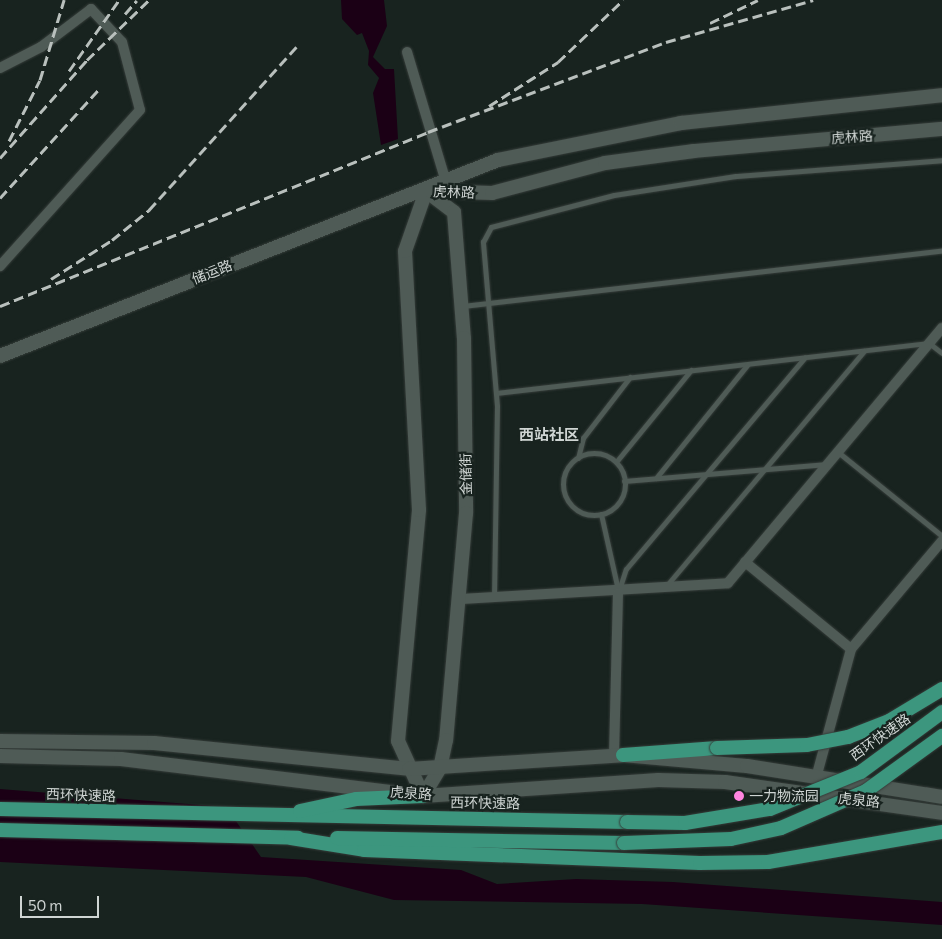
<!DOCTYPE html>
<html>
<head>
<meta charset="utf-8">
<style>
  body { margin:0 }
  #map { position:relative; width:942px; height:939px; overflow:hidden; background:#18231f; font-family:Commissioner,"Noto Sans SC",sans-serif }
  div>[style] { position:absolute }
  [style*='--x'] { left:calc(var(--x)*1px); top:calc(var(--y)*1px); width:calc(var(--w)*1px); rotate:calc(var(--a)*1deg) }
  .water>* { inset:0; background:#1b0015 }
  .roads { filter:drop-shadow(0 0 1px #353c39) drop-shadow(0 0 1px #353c39) }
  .service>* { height:5px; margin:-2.5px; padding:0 2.5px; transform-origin:2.5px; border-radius:2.5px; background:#4f5b56 }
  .service>.ring { margin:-2.5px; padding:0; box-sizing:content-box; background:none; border:5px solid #4f5b56; border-radius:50% }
  .minor>* { height:10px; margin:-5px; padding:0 5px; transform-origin:5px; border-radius:5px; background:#4f5b56 }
  .tertiary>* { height:14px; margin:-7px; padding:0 7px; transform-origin:7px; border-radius:7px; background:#4f5b56 }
  .secondary>* { height:14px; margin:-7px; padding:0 7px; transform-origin:7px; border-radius:7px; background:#4f5b56 }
  .trunk>* { height:14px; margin:-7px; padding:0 7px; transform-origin:7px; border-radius:7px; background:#3c967e }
  .rail>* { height:3px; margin-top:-1.5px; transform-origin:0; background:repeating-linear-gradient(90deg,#b9c0bd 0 10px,transparent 0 15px) }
  .bridges { filter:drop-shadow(0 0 1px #353c39) drop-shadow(0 0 1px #353c39) }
  .trunk-bridge>* { height:14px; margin:-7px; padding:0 7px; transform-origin:7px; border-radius:7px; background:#3c967e }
  .dots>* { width:14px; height:14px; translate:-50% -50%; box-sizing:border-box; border:2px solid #18231f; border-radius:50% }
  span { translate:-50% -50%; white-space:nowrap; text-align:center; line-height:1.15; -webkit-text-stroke:4.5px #18231f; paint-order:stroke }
  .street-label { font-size:14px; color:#cfd5d3 }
  .poi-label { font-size:14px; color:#cfd5d3 }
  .left { translate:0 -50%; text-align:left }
  .neighbourhood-label { font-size:15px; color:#cfd5d3; font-weight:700 }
  .scale { position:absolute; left:20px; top:896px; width:79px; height:22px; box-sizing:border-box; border:2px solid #cfd5d3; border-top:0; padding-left:6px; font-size:15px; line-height:18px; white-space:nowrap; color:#cfd5d3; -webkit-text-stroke:4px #18231f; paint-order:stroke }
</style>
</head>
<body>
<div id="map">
  <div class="water">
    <div style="clip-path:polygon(341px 0,384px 0,387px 26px,373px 57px,385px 69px,394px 69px,398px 139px,381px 145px,373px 93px,379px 78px,368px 65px,369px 51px,362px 33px,357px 35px,342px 19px)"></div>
    <div style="clip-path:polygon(0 789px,226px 807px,261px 857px,461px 870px,497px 884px,576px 879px,673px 882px,942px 902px,942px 925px,642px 904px,394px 900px,306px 877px,0 862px)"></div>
  </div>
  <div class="roads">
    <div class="service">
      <div style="--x:463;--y:306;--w:482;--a:-6.6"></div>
      <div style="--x:496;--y:393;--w:436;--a:-6.6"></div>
      <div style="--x:929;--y:343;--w:16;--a:38"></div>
      <div style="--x:838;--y:452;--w:134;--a:38.9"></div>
      <div class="ring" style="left:563px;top:453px;width:57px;height:57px"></div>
      <div style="--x:578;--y:458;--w:21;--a:-76"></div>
      <div style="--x:583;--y:438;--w:77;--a:-52.4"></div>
      <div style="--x:616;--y:462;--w:119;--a:-50.8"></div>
      <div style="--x:656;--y:478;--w:146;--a:-51.1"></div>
      <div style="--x:624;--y:481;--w:204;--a:-4.8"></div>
      <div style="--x:601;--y:514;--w:78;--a:77.4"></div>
      <div style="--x:667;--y:585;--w:306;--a:-49.9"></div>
      <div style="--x:619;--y:590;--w:22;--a:-72"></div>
      <div style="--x:626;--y:569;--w:277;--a:-49.8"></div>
      <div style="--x:494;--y:597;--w:191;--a:-89.1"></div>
      <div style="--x:497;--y:406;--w:165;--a:-94.9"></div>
      <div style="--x:483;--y:242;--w:17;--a:-62"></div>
      <div style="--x:491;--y:227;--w:127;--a:-14.6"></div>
      <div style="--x:614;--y:195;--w:123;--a:-8.9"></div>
      <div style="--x:736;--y:176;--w:207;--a:-4.4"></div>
    </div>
    <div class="minor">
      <div style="--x:407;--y:52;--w:136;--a:73.3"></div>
      <div style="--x:0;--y:68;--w:46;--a:-27.1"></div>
      <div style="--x:41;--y:47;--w:63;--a:-37.2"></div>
      <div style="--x:91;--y:9;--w:45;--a:46.8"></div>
      <div style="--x:122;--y:42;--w:70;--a:75.2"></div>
      <div style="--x:140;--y:110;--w:210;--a:131.9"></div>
      <div style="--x:745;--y:562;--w:137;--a:39.4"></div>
      <div style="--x:851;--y:649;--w:141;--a:-49.9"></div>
      <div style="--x:462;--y:599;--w:266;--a:-3.4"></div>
      <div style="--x:728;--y:583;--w:333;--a:-50"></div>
      <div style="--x:614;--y:756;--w:163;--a:-88.6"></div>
      <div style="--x:816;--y:778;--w:134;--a:-74.8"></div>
    </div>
    <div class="tertiary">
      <div style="--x:426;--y:191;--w:35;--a:37"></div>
      <div style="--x:454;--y:212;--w:126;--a:85.5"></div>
      <div style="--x:464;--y:338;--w:175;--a:89.3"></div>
      <div style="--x:466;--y:513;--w:228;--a:95"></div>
      <div style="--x:446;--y:740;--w:29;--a:102"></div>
      <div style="--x:440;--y:768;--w:33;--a:121"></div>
      <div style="--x:423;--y:796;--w:60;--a:-114.4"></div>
      <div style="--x:398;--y:741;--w:232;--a:-84.8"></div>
      <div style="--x:419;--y:510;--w:259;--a:-93.1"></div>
      <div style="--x:405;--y:251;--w:64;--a:-70.7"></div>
      <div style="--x:431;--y:191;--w:61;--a:1.9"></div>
      <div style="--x:492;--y:193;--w:117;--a:-14.9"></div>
      <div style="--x:605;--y:163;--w:90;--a:-7.7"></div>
      <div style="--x:694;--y:151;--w:249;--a:-5.1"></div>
      <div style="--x:0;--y:356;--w:535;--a:-21.48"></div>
      <div style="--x:498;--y:160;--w:187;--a:-11.4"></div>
      <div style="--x:681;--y:123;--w:262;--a:-6.1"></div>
    </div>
    <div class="secondary">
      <div style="--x:0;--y:741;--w:154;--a:0.7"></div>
      <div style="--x:154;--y:743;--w:256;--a:5.8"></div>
      <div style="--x:409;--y:769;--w:214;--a:-3.7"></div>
      <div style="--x:623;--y:755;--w:124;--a:5.1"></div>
      <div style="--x:747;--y:766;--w:197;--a:9"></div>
      <div style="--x:0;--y:756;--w:121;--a:1.4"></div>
      <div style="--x:121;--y:759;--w:304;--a:7"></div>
      <div style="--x:423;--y:796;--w:236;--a:-3.9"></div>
      <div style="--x:658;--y:780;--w:67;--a:1.7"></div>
      <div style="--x:725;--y:782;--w:219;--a:8.1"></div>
    </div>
    <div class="trunk">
      <div style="--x:623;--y:755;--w:94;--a:-4.3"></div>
      <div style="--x:0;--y:809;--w:627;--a:1.19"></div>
      <div style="--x:300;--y:811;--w:57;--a:-12.1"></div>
      <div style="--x:356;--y:799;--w:67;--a:-2.6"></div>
      <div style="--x:0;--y:830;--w:298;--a:1.5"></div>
      <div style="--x:291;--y:838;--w:74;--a:9.3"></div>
      <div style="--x:364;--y:850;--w:336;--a:2.2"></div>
      <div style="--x:700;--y:863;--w:68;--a:-0.8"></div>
      <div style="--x:768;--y:862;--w:177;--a:-9.8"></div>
      <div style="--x:337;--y:838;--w:287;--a:1"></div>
    </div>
  </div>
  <div class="rail">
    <div style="--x:125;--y:14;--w:18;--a:-49"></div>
    <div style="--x:710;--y:23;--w:53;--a:-25.6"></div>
    <div style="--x:69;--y:71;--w:87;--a:-54.8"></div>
    <div style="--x:489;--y:106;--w:82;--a:-32.5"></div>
    <div style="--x:558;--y:62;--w:90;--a:-43.6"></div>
    <div style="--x:9;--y:141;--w:68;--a:-63.1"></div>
    <div style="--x:40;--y:80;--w:84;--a:-73.3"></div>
    <div style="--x:0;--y:158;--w:131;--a:-48.4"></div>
    <div style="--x:87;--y:60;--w:86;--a:-44.1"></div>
    <div style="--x:0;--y:198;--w:149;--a:-47.7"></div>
    <div style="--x:51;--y:279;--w:72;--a:-32.6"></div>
    <div style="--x:112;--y:240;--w:48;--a:-39"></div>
    <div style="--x:149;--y:210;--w:221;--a:-47.9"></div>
    <div style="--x:0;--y:306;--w:462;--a:-22.1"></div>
    <div style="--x:428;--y:132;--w:254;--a:-20.7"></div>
    <div style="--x:666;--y:42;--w:153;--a:-15.9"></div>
  </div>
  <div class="bridges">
    <div class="trunk-bridge">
      <div style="--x:717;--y:748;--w:90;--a:-1.9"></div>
      <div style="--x:807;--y:745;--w:42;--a:-11"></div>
      <div style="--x:848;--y:737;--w:44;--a:-21.3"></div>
      <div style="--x:889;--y:721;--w:62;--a:-31.1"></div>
      <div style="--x:627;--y:822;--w:58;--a:1"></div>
      <div style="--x:685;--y:823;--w:86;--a:-9.4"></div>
      <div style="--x:770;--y:809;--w:98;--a:-22.1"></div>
      <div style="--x:861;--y:772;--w:101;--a:-36.5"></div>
      <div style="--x:624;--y:843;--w:107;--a:-2.1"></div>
      <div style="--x:731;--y:839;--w:51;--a:-12.4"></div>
      <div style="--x:781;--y:828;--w:93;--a:-23.5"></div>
      <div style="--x:866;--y:791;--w:94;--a:-35.9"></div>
    </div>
  </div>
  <div class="dots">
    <div style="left:739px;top:796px;background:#ff85df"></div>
  </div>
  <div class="street-label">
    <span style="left:852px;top:137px;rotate:-4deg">虎林路</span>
    <span style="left:454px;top:192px;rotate:2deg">虎林路</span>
    <span style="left:212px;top:272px;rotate:-21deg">储运路</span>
    <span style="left:466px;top:474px;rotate:-91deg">金储街</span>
    <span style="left:880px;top:737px;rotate:-35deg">西环快速路</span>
    <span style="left:411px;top:793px;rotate:4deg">虎泉路</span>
    <span style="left:81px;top:795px;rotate:2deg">西环快速路</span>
    <span style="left:859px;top:800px;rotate:6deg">虎泉路</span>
    <span style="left:485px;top:803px;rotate:1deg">西环快速路</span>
  </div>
  <div class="poi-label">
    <span class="left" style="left:749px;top:796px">一力物流园</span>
  </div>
  <div class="neighbourhood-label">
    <span style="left:549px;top:435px">西站社区</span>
  </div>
  <div class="scale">50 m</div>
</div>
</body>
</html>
